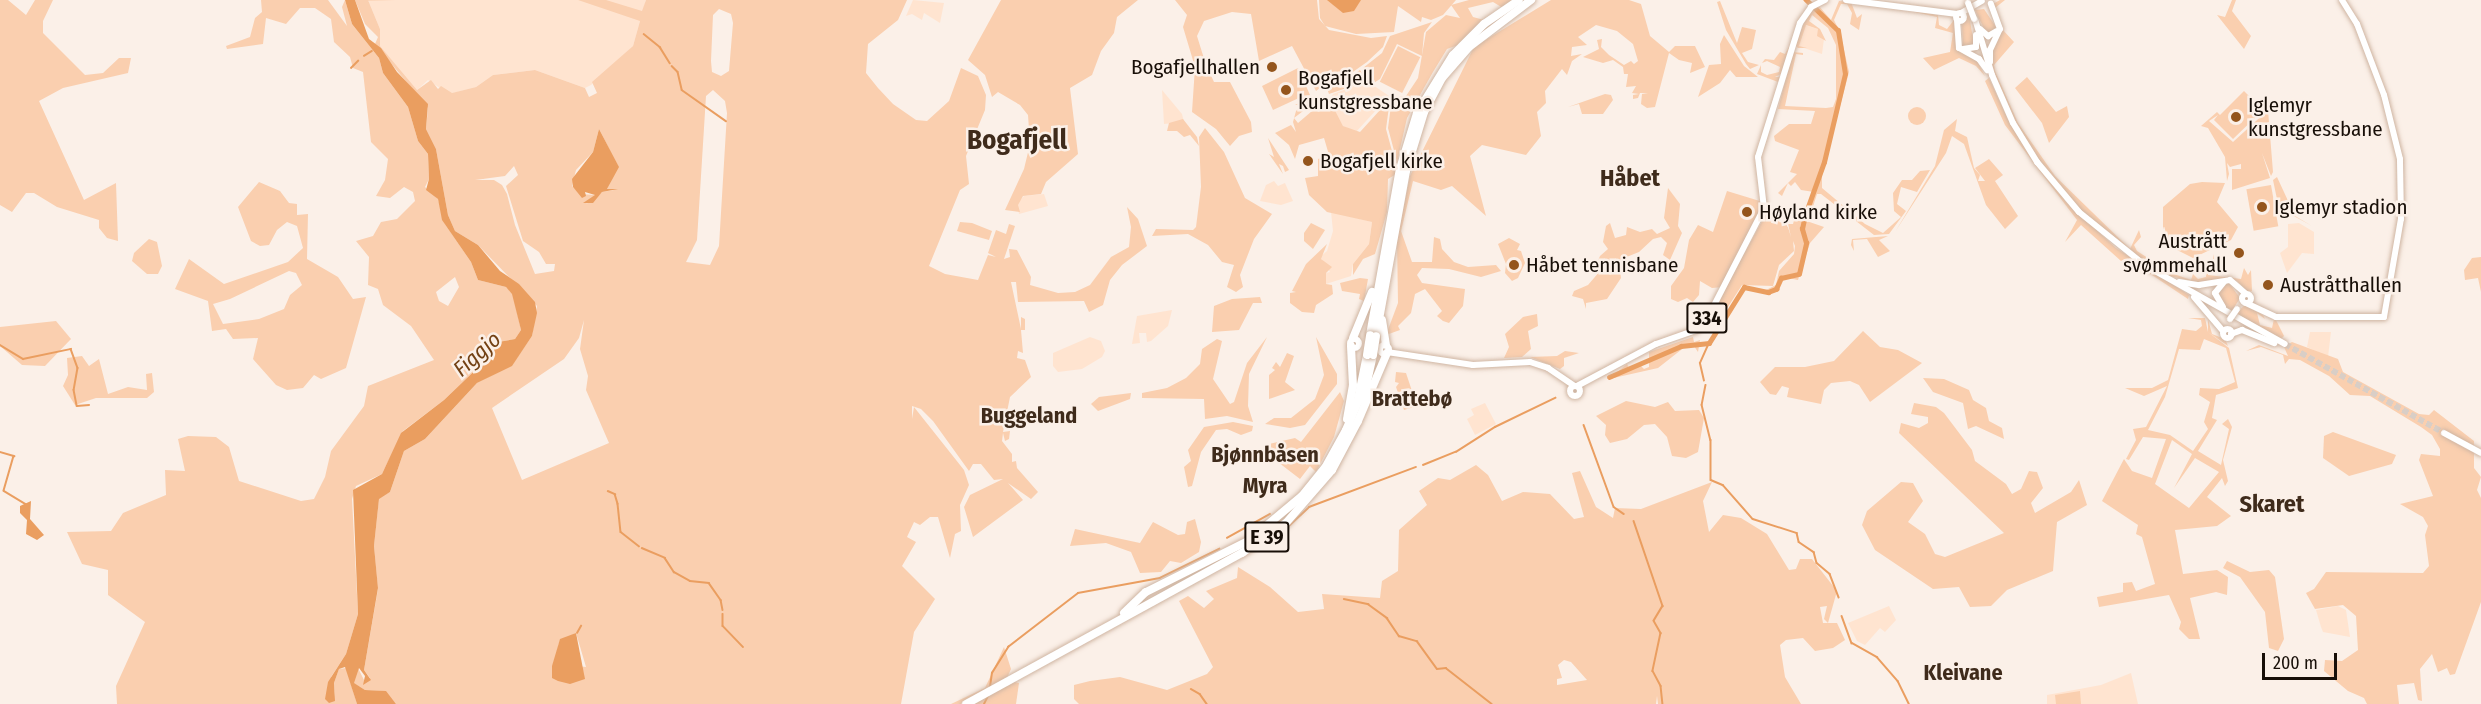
<!DOCTYPE html>
<html>
<head>
<meta charset="utf-8">
<style>
  body { margin:0 }
  #map { position:relative; width:2481px; height:704px; overflow:hidden; background:#fbf0e8; font-family:"Fira Sans Condensed",sans-serif }
  div>[style] { position:absolute }
  [style*='--x'] { left:calc(var(--x)*1px); top:calc(var(--y)*1px); width:calc(var(--w)*1px); rotate:calc(var(--a)*1deg) }
  .built>* { inset:0; background:#ffe4d0 }
  .green>* { inset:0; background:#facfaf; transform-origin:0 0 }
  .round { border-radius:50% }
  .water>* { inset:0; background:#ea9e60 }
  .stream>* { height:1.5px; margin:-0.75px; padding:0 0.75px; transform-origin:0.75px; border-radius:0.75px; background:#ea9e60 }
  .river>* { height:4.5px; margin:-2.25px; padding:0 2.25px; transform-origin:2.25px; border-radius:2.25px; background:#ea9e60 }
  .major-tunnel>* { height:6px; margin-top:-3px; transform-origin:0; background:repeating-linear-gradient(90deg,#d9cec6 0 6px,transparent 0 9px) }
  .roads { filter:drop-shadow(0 0 2px #cfb5a2) drop-shadow(0 0 2px #cfb5a2) }
  .major>* { height:6px; margin:-3px; padding:0 3px; transform-origin:3px; border-radius:3px; background:#fff }
  .major>.ring { margin:-3px; padding:0; box-sizing:content-box; background:none; border:6px solid #fff; border-radius:50% }
  .highway>* { height:8px; margin:-4px; padding:0 4px; transform-origin:4px; border-radius:4px; background:#fff }
  .bridges { filter:drop-shadow(0 0 2px #cfb5a2) drop-shadow(0 0 2px #cfb5a2) }
  .major-bridge>* { height:6px; margin:-3px; padding:0 3px; transform-origin:3px; border-radius:3px; background:#fff }
  .highway-bridge>* { height:8px; margin:-4px; padding:0 4px; transform-origin:4px; border-radius:4px; background:#fff }
  .dots>* { width:16px; height:16px; translate:-50% -50%; box-sizing:border-box; border:3px solid #fbf0e8; border-radius:50% }
  span { translate:-50% -50%; white-space:nowrap; text-align:center; line-height:1.15; -webkit-text-stroke:5px #fbf0e8; paint-order:stroke }
  .shield-label span { padding:2px 4px; background:#fbf0e8; border:2px solid; border-radius:4px; -webkit-text-stroke-width:0 }
  .shield-label { font-size:20px; color:#180f08; font-weight:700 }
  .poi-label { font-size:21px; color:#180f08 }
  .right { translate:-100% -50%; text-align:right }
  .left { translate:0 -50%; text-align:left }
  .water-label { font-size:22px; color:#734114; font-style:italic }
  .neighbourhood-label { font-size:22px; color:#3f2b1b; font-weight:700 }
  .quarter-label { font-size:24px; color:#3f2b1b; font-weight:700 }
  .district-label { font-size:27px; color:#3f2b1b; font-weight:700 }
  .scale { position:absolute; left:2262px; top:653px; width:75px; height:27px; box-sizing:border-box; border:3px solid #180f08; border-top:0; padding-left:8px; font-size:18px; line-height:21px; white-space:nowrap; color:#180f08; -webkit-text-stroke:4px #fbf0e8; paint-order:stroke }
</style>
</head>
<body>
<div id="map">
  <div class="built">
    <div style="clip-path:polygon(368px 0,646px 0,633px 46px,591px 85px,585px 88px,535px 70px,493px 75px,476px 87px,449px 94px,428px 80px,417px 90px,411px 86px,380px 46px,380px 29px)"></div>
    <div style="clip-path:polygon(913px 0,944px 3px,940px 23px,924px 13px,922px 20px,912px 14px,906px 16px)"></div>
    <div style="clip-path:polygon(1805px 25px,1818px 29px,1824px 39px,1822px 54px,1798px 46px)"></div>
    <div style="clip-path:polygon(1367px 81px,1389px 96px,1356px 132px,1343px 126px,1328px 101px,1333px 94px)"></div>
    <div style="clip-path:polygon(1162px 90px,1182px 114px,1184px 122px,1164px 124px)"></div>
    <div style="clip-path:polygon(1274px 181px,1278px 186px,1285px 183px,1293px 201px,1281px 205px,1260px 201px,1266px 185px)"></div>
    <div style="clip-path:polygon(1044px 194px,1048px 206px,1019px 214px,1017px 203px,1024px 196px)"></div>
    <div style="clip-path:polygon(1331px 212px,1372px 222px,1369px 244px,1353px 264px,1351px 276px,1326px 284px,1326px 273px,1330px 272px,1320px 257px,1327px 251px,1333px 231px)"></div>
    <div style="clip-path:polygon(2299px 223px,2314px 232px,2314px 254px,2302px 253px,2287px 273px,2280px 253px,2288px 247px,2288px 224px)"></div>
    <div style="clip-path:polygon(1172px 310px,1168px 326px,1151px 341px,1147px 342px,1146px 333px,1139px 333px,1140px 343px,1132px 344px,1137px 316px)"></div>
    <div style="clip-path:polygon(2310px 332px,2331px 332px,2328px 357px,2307px 347px)"></div>
    <div style="clip-path:polygon(1090px 337px,1101px 341px,1105px 351px,1102px 357px,1082px 369px,1058px 372px,1053px 366px,1053px 353px)"></div>
    <div style="clip-path:polygon(1485px 403px,1496px 424px,1475px 435px,1467px 419px,1474px 415px,1471px 409px)"></div>
    <div style="clip-path:polygon(1889px 606px,1896px 620px,1885px 632px,1880px 628px,1865px 645px,1857px 641px,1848px 623px)"></div>
    <div style="clip-path:polygon(2338px 606px,2346px 610px,2350px 637px,2323px 632px,2321px 627px,2316px 610px)"></div>
    <div style="clip-path:polygon(2131px 673px,2138px 704px,2047px 704px,2047px 695px,2101px 685px)"></div>
  </div>
  <div class="green">
    <div style="clip-path:polygon(0 0,8px 0,26px 15px,35px 0,53px 0,43px 21px,43px 33px,85px 75px,103px 73px,119px 58px,131px 58px,128px 73px,63px 88px,39px 101px,84px 200px,116px 183px,118px 241px,107px 238px,99px 228px,99px 220px,57px 207px,34px 193px,26px 193px,12px 212px,0 205px)"></div>
    <div style="clip-path:polygon(evenodd,261px 0,328px 0,347px 26px,342px 7px,345px 0,352px 24px,379px 58px,383px 73px,408px 107px,418px 141px,428px 154px,429px 179px,425px 187px,438px 199px,445px 224px,471px 262px,478px 280px,506px 287px,513px 294px,521px 330px,515px 339px,498px 342px,491px 355px,444px 400px,403px 431px,382px 474px,356px 486px,352px 499px,358px 614px,346px 654px,331px 677px,335px 699px,334px 683px,339px 669px,346px 668px,357px 704px,117px 704px,116px 686px,145px 622px,108px 595px,108px 570px,82px 564px,67px 532px,111px 531px,123px 513px,166px 495px,165px 470px,185px 471px,178px 439px,188px 436px,216px 437px,229px 447px,239px 481px,301px 501px,314px 499px,325px 477px,331px 451px,364px 406px,368px 386px,434px 360px,411px 326px,383px 305px,378px 289px,368px 285px,369px 257px,356px 241px,373px 236px,381px 222px,397px 219px,415px 201px,413px 192px,404px 187px,390px 198px,376px 196px,385px 180px,388px 159px,371px 142px,363px 72px,353px 68px,350px 57px,334px 42px,331px 19px,315px 8px,300px 8px,286px 24px,266px 18px,263px 44px,227px 49px,226px 46px,250px 37px,255px 18px,262px 12px,261px 0,455px 277px,459px 287px,448px 306px,439px 301px,436px 292px,455px 277px)"></div>
    <div style="clip-path:polygon(evenodd,355px 0,368px 0,380px 29px,380px 46px,417px 90px,431px 80px,438px 89px,441px 86px,452px 93px,476px 87px,493px 75px,535px 70px,585px 88px,589px 97px,597px 93px,592px 82px,633px 46px,640px 21px,578px 0,606px 0,642px 11px,646px 0,907px 0,898px 20px,868px 44px,866px 73px,878px 88px,893px 104px,916px 120px,927px 121px,949px 101px,961px 68px,978px 76px,986px 95px,985px 110px,966px 156px,969px 184px,960px 190px,929px 266px,945px 274px,978px 280px,988px 255px,996px 257px,988px 253px,996px 230px,1006px 234px,1009px 224px,1015px 226px,1004px 259px,1010px 257px,1009px 249px,1017px 250px,1031px 277px,1030px 285px,1058px 293px,1075px 292px,1090px 285px,1111px 257px,1129px 247px,1131px 227px,1127px 207px,1138px 219px,1147px 246px,1122px 265px,1110px 280px,1103px 305px,1089px 312px,1084px 301px,1018px 302px,1016px 282px,1011px 282px,1021px 329px,1021px 317px,1025px 319px,1025px 330px,1021px 330px,1023px 353px,1018px 351px,1017px 358px,1025px 360px,1031px 377px,1010px 397px,1003px 432px,1010px 431px,1009px 439px,1005px 441px,1003px 433px,1002px 441px,1012px 454px,1012px 462px,1016px 461px,1017px 468px,1038px 492px,1031px 499px,1008px 483px,1023px 500px,973px 537px,964px 507px,970px 495px,1003px 479px,994px 480px,981px 464px,973px 464px,969px 471px,933px 421px,921px 409px,912px 406px,912px 419px,914px 407px,964px 470px,969px 485px,960px 505px,961px 531px,955px 534px,950px 558px,938px 517px,930px 517px,920px 525px,914px 522px,907px 537px,916px 542px,902px 566px,935px 599px,914px 632px,901px 704px,396px 704px,383px 691px,365px 690px,353px 683px,358px 668px,365px 682px,370px 678px,364px 670px,378px 589px,374px 546px,379px 498px,390px 492px,404px 451px,425px 439px,477px 383px,512px 365px,532px 336px,537px 306px,478px 245px,455px 231px,448px 215px,436px 149px,426px 129px,428px 108px,375px 44px,378px 37px,365px 24px,355px 0,719px 9px,731px 14px,733px 23px,729px 71px,721px 76px,712px 72px,711px 61px,713px 15px,719px 9px,355px 0,713px 90px,725px 101px,727px 113px,719px 246px,710px 265px,686px 262px,697px 240px,706px 96px,713px 90px,355px 0,599px 129px,618px 166px,607px 189px,614px 190px,602px 192px,596px 198px,586px 204px,596px 195px,580px 194px,572px 186px,576px 170px,593px 152px,599px 129px,355px 0,514px 166px,518px 175px,506px 186px,523px 241px,539px 252px,546px 264px,555px 264px,554px 271px,535px 274px,515px 225px,507px 194px,502px 185px,494px 180px,475px 180px,505px 176px,514px 166px,355px 0,584px 320px,580px 349px,588px 376px,586px 390px,609px 443px,522px 480px,492px 408px,564px 359px,579px 338px,584px 320px,355px 0,576px 633px,586px 667px,554px 663px,559px 643px,576px 633px)"></div>
    <div style="clip-path:polygon(1001px 0,1138px 0,1117px 17px,1114px 33px,1101px 51px,1092px 75px,1070px 88px,1078px 154px,1046px 182px,1041px 194px,1023px 196px,1018px 205px,1020px 212px,1005px 210px,1024px 169px,1030px 144px,1028px 115px,1020px 105px,998px 92px,992px 97px,985px 75px,968px 60px)"></div>
    <div style="clip-path:polygon(1175px 0,1317px 0,1319px 19px,1329px 30px,1371px 38px,1387px 36px,1383px 47px,1367px 62px,1340px 81px,1325px 84px,1316px 91px,1292px 46px,1259px 61px,1251px 14px,1232px 12px,1204px 21px,1197px 36px,1206px 65px,1214px 82px,1230px 82px,1251px 122px,1252px 132px,1239px 136px,1230px 146px,1216px 129px,1192px 112px,1195px 67px,1183px 27px,1187px 15px)"></div>
    <div style="clip-path:polygon(1319px 0,1456px 0,1443px 15px,1431px 20px,1422px 17px,1421px 22px,1398px 6px,1394px 32px,1356px 34px,1325px 26px,1320px 18px)"></div>
    <div style="clip-path:polygon(1469px 0,1516px 0,1503px 8px,1493px 2px,1468px 8px,1473px 17px,1484px 20px,1461px 44px,1447px 49px,1433px 72px,1407px 118px,1397px 162px,1388px 128px,1392px 98px,1406px 96px,1418px 78px,1426px 32px,1446px 15px,1460px 18px,1451px 5px)"></div>
    <div style="clip-path:polygon(1551px 0,1629px 0,1641px 4px,1650px 36px,1669px 52px,1675px 46px,1695px 46px,1705px 67px,1690px 73px,1692px 63px,1679px 60px,1669px 53px,1655px 107px,1647px 108px,1641px 104px,1642px 94px,1648px 93px,1640px 93px,1638px 98px,1633px 99px,1633px 95px,1639px 94px,1632px 93px,1636px 86px,1626px 87px,1628px 74px,1624px 74px,1623px 67px,1613px 60px,1603px 63px,1583px 57px,1599px 49px,1597px 40px,1602px 39px,1601px 47px,1609px 55px,1624px 65px,1631px 61px,1634px 64px,1638px 61px,1633px 44px,1617px 31px,1596px 25px,1578px 37px,1587px 45px,1572px 47px,1571px 56px,1582px 54px,1572px 61px,1567px 75px,1562px 69px,1545px 91px,1546px 103px,1537px 112px,1541px 136px,1526px 155px,1482px 145px,1470px 156px,1486px 216px,1452px 186px,1441px 190px,1413px 181px,1401px 231px,1412px 262px,1432px 262px,1434px 237px,1440px 239px,1442px 249px,1454px 262px,1468px 267px,1496px 265px,1501px 271px,1481px 277px,1449px 269px,1422px 268px,1417px 275px,1422px 283px,1465px 289px,1463px 306px,1449px 323px,1443px 321px,1437px 316px,1442px 311px,1425px 289px,1415px 294px,1411px 313px,1398px 326px,1400px 330px,1386px 335px,1398px 303px,1397px 239px,1410px 176px,1474px 47px)"></div>
    <div style="clip-path:polygon(2000px 0,2005px 0,1995px 8px,2003px 30px,2014px 42px,1994px 65px,1995px 71px,2018px 123px,2055px 176px,2130px 249px,2139px 230px,2141px 237px,2134px 245px,2137px 251px,2171px 273px,2191px 280px,2193px 274px,2198px 279px,2206px 277px,2207px 263px,2213px 261px,2213px 254px,2215px 264px,2208px 264px,2208px 275px,2241px 279px,2244px 268px,2248px 275px,2251px 270px,2252px 291px,2248px 292px,2237px 281px,2227px 278px,2202px 283px,2169px 276px,2127px 250px,2074px 205px,2041px 164px,2012px 116px,1996px 77px,1991px 62px,1992px 50px,2000px 34px,1993px 4px)"></div>
    <div style="clip-path:polygon(2232px 0,2236px 0,2232px 11px,2251px 36px,2244px 49px,2217px 15px,2225px 17px)"></div>
    <div style="clip-path:polygon(1720px 1px,1737px 43px,1742px 27px,1756px 30px,1752px 49px,1742px 53px,1748px 62px,1759px 65px,1750px 69px,1746px 64px,1726px 30px,1717px 2px)"></div>
    <div style="clip-path:polygon(1839px 1px,1851px 2px,1857px 18px,1862px 14px,1859px 30px,1850px 24px,1852px 13px,1847px 4px,1841px 4px,1834px 20px,1840px 32px,1849px 72px,1822px 175px,1822px 188px,1865px 224px,1883px 233px,1901px 217px,1894px 211px,1893px 193px,1902px 180px,1912px 180px,1920px 171px,1930px 170px,1917px 192px,1901px 187px,1897px 204px,1906px 211px,1889px 234px,1874px 235px,1821px 194px,1817px 194px,1811px 213px,1805px 217px,1814px 192px,1801px 190px,1795px 182px,1791px 186px,1788px 183px,1782px 196px,1778px 193px,1797px 174px,1790px 172px,1799px 150px,1775px 141px,1774px 136px,1789px 124px,1811px 124px,1815px 111px,1778px 109px,1793px 52px,1803px 53px,1803px 55px,1796px 54px,1785px 106px,1826px 108px,1833px 107px,1836px 99px,1836px 45px,1828px 28px,1812px 15px,1809px 21px,1820px 29px,1826px 41px,1817px 36px,1818px 29px,1806px 25px,1799px 46px,1807px 48px,1798px 48px,1795px 45px,1809px 11px,1818px 5px,1831px 20px)"></div>
    <div style="clip-path:polygon(1897px 8px,1938px 15px,1939px 25px,1947px 29px,1954px 20px,1956px 43px,1976px 59px,1985px 76px,1976px 66px,1959px 58px,1934px 70px,1923px 58px,1950px 52px,1953px 33px,1935px 28px,1937px 17px)"></div>
    <div style="clip-path:polygon(1984px 9px,1996px 27px,1987px 35px,1975px 10px)"></div>
    <div style="clip-path:polygon(1969px 14px,1974px 45px,1963px 47px,1962px 25px)"></div>
    <div style="clip-path:polygon(1432px 22px,1424px 33px,1422px 56px,1397px 44px,1380px 79px,1372px 84px,1363px 68px,1382px 53px,1390px 36px)"></div>
    <div style="clip-path:polygon(1724px 35px,1744px 66px,1758px 77px,1736px 77px,1730px 70px,1720px 83px,1698px 97px,1709px 65px,1721px 64px,1720px 44px)"></div>
    <div style="clip-path:polygon(1790px 45px,1781px 74px,1775px 77px,1780px 77px,1778px 82px,1757px 74px,1761px 65px,1761px 72px,1767px 75px,1779px 72px,1780px 67px,1767px 61px,1762px 63px,1765px 59px,1774px 60px,1780px 52px,1785px 54px)"></div>
    <div style="left:1398px;top:46px;width:25px;height:40px;rotate:27deg"></div>
    <div style="clip-path:polygon(1298px 68px,1310px 95px,1300px 105px,1295px 105px,1303px 101px,1301px 97px,1273px 110px,1262px 86px)"></div>
    <div style="clip-path:polygon(1360px 70px,1367px 81px,1329px 94px,1326px 86px,1341px 83px)"></div>
    <div style="clip-path:polygon(2027px 77px,2056px 112px,2067px 106px,2069px 117px,2049px 143px,2042px 123px,2015px 88px)"></div>
    <div style="clip-path:polygon(1989px 78px,2010px 124px,2066px 202px,2116px 248px,2189px 295px,2188px 299px,2143px 269px,2125px 259px,2121px 261px,2081px 225px,2065px 242px,2077px 220px,2005px 125px,1985px 81px)"></div>
    <div style="clip-path:polygon(2244px 91px,2263px 110px,2233px 139px,2214px 120px,2218px 115px,2209px 121px,2233px 142px,2268px 110px,2273px 172px,2271px 176px,2262px 153px,2270px 178px,2232px 190px,2232px 169px,2241px 169px,2241px 164px,2230px 167px,2227px 163px,2229px 174px,2227px 181px,2225px 157px,2208px 128px,2201px 126px,2217px 112px,2220px 115px)"></div>
    <div style="clip-path:polygon(1605px 94px,1611px 95px,1613px 100px,1603px 114px,1582px 114px,1579px 104px,1568px 107px)"></div>
    <div style="clip-path:polygon(1318px 97px,1329px 99px,1343px 126px,1360px 132px,1390px 99px,1386px 129px,1398px 173px,1388px 179px,1387px 212px,1375px 254px,1363px 259px,1353px 275px,1353px 264px,1369px 244px,1372px 222px,1327px 212px,1309px 195px,1305px 178px,1318px 176px,1318px 159px,1329px 155px,1324px 138px,1299px 145px,1295px 159px,1289px 145px,1275px 133px,1291px 125px,1296px 132px,1293px 122px,1296px 111px,1299px 108px,1305px 106px,1307px 108px,1294px 118px,1298px 123px,1319px 105px,1314px 101px,1308px 105px)"></div>
    <div class="round" style="left:1908px;top:107px;width:18px;height:18px"></div>
    <div style="clip-path:polygon(1183px 119px,1197px 137px,1199px 146px,1190px 135px,1184px 137px,1177px 131px,1167px 131px,1169px 123px)"></div>
    <div style="clip-path:polygon(1957px 119px,1955px 131px,1967px 137px,1974px 168px,1980px 175px,1978px 181px,1985px 181px,1975px 168px,1989px 159px,2003px 175px,1995px 181px,2018px 216px,2005px 229px,1986px 205px,1964px 144px,1952px 136px,1946px 153px,1895px 232px,1935px 166px,1944px 130px)"></div>
    <div style="clip-path:polygon(1205px 128px,1224px 152px,1245px 198px,1272px 214px,1254px 239px,1240px 275px,1243px 287px,1236px 292px,1227px 287px,1234px 265px,1222px 262px,1208px 245px,1188px 234px,1152px 236px,1156px 229px,1193px 230px,1196px 227px,1201px 187px,1199px 137px)"></div>
    <div style="clip-path:polygon(1268px 138px,1289px 170px,1285px 172px,1283px 166px,1279px 164px,1283px 174px,1269px 154px,1274px 157px)"></div>
    <div style="clip-path:polygon(2277px 177px,2295px 216px,2312px 226px,2292px 215px,2287px 200px,2278px 204px,2273px 180px)"></div>
    <div style="clip-path:polygon(evenodd,259px 182px,280px 191px,289px 203px,297px 204px,297px 215px,308px 214px,307px 259px,338px 277px,353px 299px,366px 297px,346px 368px,321px 379px,314px 375px,303px 388px,287px 390px,276px 385px,253px 359px,258px 338px,233px 339px,226px 329px,212px 331px,208px 301px,175px 289px,189px 259px,224px 284px,288px 262px,303px 248px,297px 226px,287px 222px,277px 230px,269px 245px,260px 246px,251px 241px,238px 207px,259px 182px,289px 271px,296px 273px,302px 285px,290px 295px,284px 309px,259px 319px,223px 324px,213px 304px,230px 299px,289px 271px)"></div>
    <div style="clip-path:polygon(2202px 182px,2225px 183px,2217px 202px,2238px 227px,2231px 240px,2193px 258px,2163px 243px,2163px 207px,2190px 184px)"></div>
    <div style="left:2271px;top:185px;width:42px;height:25px;rotate:80deg"></div>
    <div style="clip-path:polygon(1668px 188px,1680px 204px,1678px 226px,1682px 233px,1670px 260px,1663px 255px,1667px 243px,1661px 237px,1653px 239px,1639px 252px,1619px 260px,1620px 267px,1615px 267px,1620px 270px,1621px 278px,1607px 299px,1586px 303px,1586px 309px,1583px 299px,1572px 296px,1574px 291px,1588px 285px,1600px 271px,1613px 270px,1606px 267px,1593px 272px,1600px 256px,1608px 249px,1603px 242px,1606px 226px,1610px 223px,1615px 238px,1626px 235px,1627px 227px,1640px 232px,1652px 229px,1657px 234px,1670px 228px,1664px 218px)"></div>
    <div style="clip-path:polygon(1727px 191px,1763px 202px,1747px 244px,1723px 287px,1712px 288px,1700px 281px,1699px 295px,1693px 302px,1687px 298px,1678px 302px,1671px 299px,1671px 286px,1684px 268px,1689px 240px,1698px 225px,1713px 232px)"></div>
    <div style="clip-path:polygon(1767px 212px,1781px 214px,1779px 222px,1787px 224px,1791px 237px,1788px 224px,1793px 224px,1795px 217px,1824px 227px,1810px 243px,1798px 280px,1783px 277px,1774px 289px,1764px 291px,1776px 285px,1779px 271px,1794px 254px,1795px 246px,1793px 241px,1794px 251px,1779px 265px,1773px 286px,1742px 285px,1726px 310px,1718px 308px,1720px 319px,1712px 330px,1708px 330px,1715px 307px)"></div>
    <div style="clip-path:polygon(960px 222px,972px 223px,992px 231px,989px 240px,957px 231px)"></div>
    <div style="clip-path:polygon(1311px 223px,1325px 230px,1313px 249px,1304px 241px,1304px 233px)"></div>
    <div style="clip-path:polygon(1888px 236px,1879px 240px,1890px 251px,1878px 257px,1867px 239px,1853px 240px,1854px 251px,1851px 245px,1852px 239px)"></div>
    <div style="clip-path:polygon(1509px 238px,1520px 244px,1517px 250px,1521px 251px,1525px 263px,1518px 278px,1512px 281px,1505px 273px,1506px 264px,1498px 244px)"></div>
    <div style="clip-path:polygon(149px 239px,157px 242px,162px 266px,158px 274px,147px 274px,132px 261px,134px 253px)"></div>
    <div style="clip-path:polygon(1327px 244px,1321px 259px,1332px 267px,1326px 273px,1326px 284px,1332px 285px,1333px 294px,1316px 305px,1314px 313px,1302px 312px,1290px 303px,1290px 293px,1296px 292px,1292px 291px,1306px 264px)"></div>
    <div style="clip-path:polygon(2481px 257px,2481px 292px,2478px 278px,2465px 280px,2464px 270px,2472px 258px)"></div>
    <div style="clip-path:polygon(1360px 278px,1368px 279px,1364px 301px,1359px 299px,1360px 294px,1342px 291px,1340px 283px)"></div>
    <div style="clip-path:polygon(2229px 283px,2240px 298px,2232px 311px,2220px 303px,2217px 289px)"></div>
    <div style="clip-path:polygon(1260px 297px,1262px 303px,1253px 303px,1239px 330px,1212px 332px,1214px 306px,1232px 299px)"></div>
    <div style="clip-path:polygon(2245px 305px,2263px 315px,2265px 319px,2257px 313px,2260px 325px,2272px 328px,2274px 319px,2269px 317px,2275px 318px,2284px 336px,2280px 340px,2236px 313px)"></div>
    <div style="clip-path:polygon(1537px 314px,1538px 326px,1528px 331px,1531px 349px,1522px 357px,1504px 358px,1509px 347px,1505px 334px,1523px 317px)"></div>
    <div style="clip-path:polygon(evenodd,2188px 318px,2205px 318px,2208px 332px,2208px 319px,2212px 334px,2225px 339px,2228px 346px,2208px 332px,2229px 348px,2238px 388px,2216px 395px,2212px 418px,2217px 420px,2198px 451px,2221px 465px,2229px 429px,2222px 424px,2228px 419px,2232px 427px,2223px 460px,2228px 481px,2225px 486px,2222px 478px,2207px 497px,2231px 516px,2217px 526px,2175px 530px,2183px 574px,2217px 570px,2228px 577px,2227px 595px,2216px 592px,2190px 598px,2200px 639px,2189px 639px,2179px 629px,2181px 622px,2169px 595px,2099px 607px,2097px 597px,2123px 592px,2123px 583px,2132px 582px,2136px 591px,2155px 584px,2142px 537px,2136px 534px,2138px 525px,2102px 501px,2124px 459px,2132px 471px,2152px 478px,2166px 439px,2143px 437px,2129px 460px,2126px 459px,2136px 440px,2133px 429px,2146px 427px,2167px 386px,2144px 396px,2125px 388px,2152px 388px,2168px 380px,2182px 329px,2196px 331px,2202px 326px,2201px 320px,2188px 318px,2204px 339px,2226px 348px,2235px 382px,2219px 389px,2200px 388px,2199px 395px,2210px 402px,2204px 422px,2208px 429px,2193px 451px,2170px 435px,2148px 430px,2165px 397px,2179px 349px,2200px 350px,2204px 339px,2188px 318px,2172px 440px,2192px 454px,2174px 488px,2195px 458px,2219px 472px,2189px 508px,2155px 484px,2172px 440px)"></div>
    <div style="clip-path:polygon(56px 321px,71px 339px,45px 366px,22px 365px,0 346px,0 327px)"></div>
    <div style="clip-path:polygon(1863px 331px,1880px 347px,1898px 350px,1922px 363px,1870px 402px,1859px 385px,1850px 381px,1831px 383px,1824px 390px,1821px 404px,1787px 397px,1789px 388px,1782px 386px,1776px 395px,1770px 394px,1760px 382px,1775px 367px,1805px 367px,1834px 361px)"></div>
    <div style="clip-path:polygon(1267px 337px,1249px 374px,1248px 406px,1253px 422px,1227px 416px,1205px 419px,1204px 399px,1142px 398px,1142px 393px,1167px 388px,1186px 378px,1200px 364px,1202px 349px,1217px 339px,1222px 341px,1213px 379px,1230px 404px,1234px 402px,1247px 363px)"></div>
    <div style="clip-path:polygon(1316px 337px,1337px 374px,1337px 384px,1305px 425px,1290px 428px,1265px 424px,1274px 418px,1291px 418px,1315px 399px,1324px 375px)"></div>
    <div style="clip-path:polygon(1693px 337px,1694px 342px,1700px 340px,1698px 352px,1694px 346px,1686px 346px,1658px 368px,1609px 379px,1627px 364px,1629px 368px,1639px 364px,1644px 369px,1649px 367px,1649px 352px)"></div>
    <div style="clip-path:polygon(2292px 342px,2338px 359px,2343px 372px,2419px 414px,2429px 415px,2434px 410px,2474px 441px,2474px 468px,2481px 477px,2477px 490px,2481px 498px,2481px 602px,2455px 674px,2450px 675px,2447px 668px,2438px 672px,2432px 654px,2420px 669px,2422px 701px,2418px 700px,2414px 683px,2397px 685px,2399px 704px,2367px 704px,2364px 698px,2348px 691px,2324px 671px,2325px 660px,2342px 661px,2358px 650px,2356px 616px,2343px 605px,2315px 609px,2306px 593px,2314px 589px,2326px 572px,2423px 573px,2429px 566px,2425px 535px,2428px 526px,2423px 517px,2400px 504px,2433px 496px,2419px 460px,2421px 454px,2440px 456px,2440px 449px,2432px 435px,2421px 427px,2370px 396px,2350px 395px,2329px 376px,2300px 360px,2289px 359px,2285px 364px,2283px 355px,2261px 347px,2246px 351px,2259px 345px,2288px 356px,2284px 347px)"></div>
    <div style="clip-path:polygon(1565px 351px,1579px 353px,1564px 358px,1564px 366px,1560px 369px,1530px 357px,1557px 356px)"></div>
    <div style="clip-path:polygon(1287px 353px,1294px 356px,1285px 382px,1295px 390px,1269px 399px,1269px 375px,1275px 370px,1272px 368px,1276px 362px,1280px 367px)"></div>
    <div style="clip-path:polygon(82px 356px,89px 366px,99px 359px,108px 394px,128px 387px,147px 390px,146px 374px,152px 373px,154px 392px,147px 398px,96px 398px,75px 405px,63px 386px,68px 375px,67px 358px)"></div>
    <div style="clip-path:polygon(1396px 372px,1406px 373px,1417px 406px,1404px 410px,1396px 387px,1399px 383px,1395px 382px)"></div>
    <div style="clip-path:polygon(1923px 378px,1944px 379px,1969px 390px,1973px 400px,1986px 408px,1989px 421px,2002px 428px,2004px 439px,1976px 426px,1968px 429px,1963px 403px,1933px 392px)"></div>
    <div style="clip-path:polygon(1340px 392px,1344px 401px,1334px 437px,1316px 472px,1310px 466px,1300px 479px,1274px 459px,1269px 444px,1295px 438px,1301px 442px)"></div>
    <div style="clip-path:polygon(1131px 393px,1130px 399px,1098px 411px,1091px 404px,1099px 397px)"></div>
    <div style="clip-path:polygon(1626px 401px,1655px 407px,1668px 402px,1675px 411px,1699px 410px,1704px 418px,1698px 452px,1686px 458px,1672px 456px,1667px 437px,1655px 424px,1644px 425px,1627px 439px,1610px 443px,1605px 435px,1606px 425px,1596px 416px)"></div>
    <div style="clip-path:polygon(1914px 403px,1936px 407px,1944px 413px,1972px 450px,1975px 461px,2006px 484px,2012px 494px,2021px 489px,2029px 471px,2037px 472px,2043px 488px,2031px 503px,2035px 513px,2071px 492px,2079px 480px,2087px 505px,2057px 522px,2053px 571px,2007px 590px,1991px 606px,1970px 607px,1959px 587px,1933px 589px,1875px 550px,1862px 525px,1867px 511px,1901px 482px,1913px 483px,1923px 501px,1908px 522px,1925px 534px,1935px 554px,1945px 557px,2004px 533px,1899px 433px,1901px 423px,1919px 428px,1928px 423px,1928px 417px,1911px 414px)"></div>
    <div style="clip-path:polygon(1233px 422px,1253px 426px,1252px 431px,1241px 435px,1227px 429px,1216px 430px,1201px 452px,1192px 486px,1188px 487px,1184px 467px,1191px 461px,1188px 450px,1204px 427px)"></div>
    <div style="clip-path:polygon(2333px 432px,2396px 455px,2392px 464px,2349px 476px,2323px 458px,2324px 436px)"></div>
    <div style="clip-path:polygon(evenodd,1476px 465px,1488px 475px,1502px 501px,1523px 492px,1550px 494px,1574px 519px,1584px 517px,1572px 473px,1580px 471px,1596px 507px,1613px 518px,1615px 508px,1641px 509px,1712px 482px,1703px 501px,1709px 532px,1723px 515px,1741px 518px,1767px 534px,1789px 570px,1796px 569px,1800px 559px,1812px 559px,1837px 591px,1828px 623px,1824px 619px,1827px 606px,1820px 607px,1823px 623px,1837px 623px,1845px 640px,1833px 648px,1815px 651px,1803px 638px,1786px 640px,1780px 645px,1785px 677px,1801px 704px,1658px 704px,1657px 696px,1656px 704px,1079px 704px,1074px 699px,1074px 685px,1090px 681px,1120px 677px,1167px 690px,1207px 674px,1213px 667px,1179px 601px,1188px 596px,1204px 608px,1214px 599px,1206px 591px,1237px 578px,1238px 567px,1270px 587px,1298px 612px,1324px 609px,1322px 594px,1380px 598px,1382px 581px,1398px 571px,1399px 530px,1427px 505px,1419px 491px,1438px 478px,1450px 480px,1476px 465px,1564px 660px,1571px 662px,1587px 680px,1557px 685px,1557px 679px,1562px 678px,1558px 665px,1564px 660px)"></div>
    <div style="clip-path:polygon(1195px 519px,1201px 542px,1199px 552px,1181px 563px,1170px 561px,1161px 572px,1140px 573px,1131px 552px,1106px 543px,1070px 546px,1075px 529px,1140px 543px,1153px 522px,1178px 535px,1185px 534px,1187px 522px)"></div>
    <div style="clip-path:polygon(2227px 561px,2250px 572px,2269px 570px,2275px 577px,2284px 639px,2278px 651px,2269px 648px,2265px 612px,2240px 577px,2223px 568px)"></div>
    <div style="clip-path:polygon(1004px 647px,1011px 669px,1007px 678px,962px 704px,951px 704px,985px 688px)"></div>
    <div style="clip-path:polygon(1014px 682px,1019px 683px,1016px 704px,974px 704px)"></div>
    <div style="clip-path:polygon(2080px 691px,2081px 704px,2056px 704px,2055px 695px)"></div>
  </div>
  <div class="water">
    <div style="clip-path:polygon(345px 0,355px 0,369px 39px,381px 48px,397px 72px,428px 104px,426px 129px,436px 149px,448px 215px,455px 231px,478px 245px,500px 271px,519px 284px,535px 302px,537px 313px,532px 336px,512px 366px,477px 383px,425px 439px,404px 451px,390px 492px,379px 499px,374px 546px,378px 588px,364px 670px,371px 680px,363px 685px,365px 676px,359px 668px,354px 683px,365px 690px,386px 691px,396px 704px,357px 704px,345px 667px,339px 669px,334px 683px,335px 701px,329px 703px,325px 699px,328px 682px,346px 654px,358px 614px,353px 490px,382px 474px,401px 433px,444px 400px,491px 355px,498px 342px,515px 339px,521px 330px,512px 294px,506px 287px,478px 280px,471px 262px,442px 220px,438px 199px,426px 190px,429px 179px,428px 154px,418px 141px,408px 107px,383px 73px,379px 58px,352px 24px)"></div>
    <div style="clip-path:polygon(1327px 0,1361px 0,1354px 11px,1343px 13px)"></div>
    <div style="clip-path:polygon(599px 129px,619px 167px,607px 189px,618px 189px,602px 192px,593px 203px,583px 203px,595px 195px,585px 192px,586px 196px,582px 198px,573px 187px,572px 179px,593px 152px)"></div>
    <div style="clip-path:polygon(31px 501px,30px 519px,44px 535px,37px 540px,26px 534px,27px 520px,20px 513px,20px 506px)"></div>
    <div style="clip-path:polygon(576px 633px,585px 679px,570px 684px,558px 681px,552px 678px,552px 666px,560px 639px)"></div>
  </div>
  <div class="stream">
    <div style="--x:644;--y:34;--w:21;--a:39"></div>
    <div style="--x:660;--y:47;--w:19;--a:58"></div>
    <div style="--x:364;--y:56;--w:9;--a:-32"></div>
    <div style="--x:672;--y:66;--w:8;--a:45"></div>
    <div style="--x:678;--y:72;--w:18;--a:77"></div>
    <div style="--x:682;--y:90;--w:54;--a:35.2"></div>
    <div style="--x:351;--y:68;--w:10;--a:-45"></div>
    <div style="--x:981;--y:136;--w:13;--a:29"></div>
    <div style="--x:0;--y:345;--w:27;--a:31"></div>
    <div style="--x:23;--y:359;--w:49;--a:-11.8"></div>
    <div style="--x:71;--y:349;--w:20;--a:70"></div>
    <div style="--x:78;--y:368;--w:22;--a:100"></div>
    <div style="--x:74;--y:390;--w:16;--a:79"></div>
    <div style="--x:77;--y:406;--w:12;--a:-5"></div>
    <div style="--x:1704;--y:381;--w:18;--a:-103"></div>
    <div style="--x:1700;--y:363;--w:22;--a:-66"></div>
    <div style="--x:1706;--y:385;--w:20;--a:101"></div>
    <div style="--x:1702;--y:405;--w:36;--a:76"></div>
    <div style="--x:1711;--y:440;--w:40;--a:90"></div>
    <div style="--x:1711;--y:480;--w:13;--a:23"></div>
    <div style="--x:1723;--y:485;--w:45;--a:48.6"></div>
    <div style="--x:1753;--y:519;--w:46;--a:17.7"></div>
    <div style="--x:1797;--y:533;--w:9;--a:77"></div>
    <div style="--x:1799;--y:542;--w:18;--a:34"></div>
    <div style="--x:1814;--y:552;--w:11;--a:75"></div>
    <div style="--x:1817;--y:563;--w:17;--a:40"></div>
    <div style="--x:1830;--y:574;--w:25;--a:69"></div>
    <div style="--x:1584;--y:425;--w:87;--a:69.9"></div>
    <div style="--x:1614;--y:507;--w:12;--a:35"></div>
    <div style="--x:0;--y:452;--w:15;--a:16"></div>
    <div style="--x:14;--y:456;--w:36;--a:106"></div>
    <div style="--x:4;--y:491;--w:26;--a:31"></div>
    <div style="--x:1423;--y:465;--w:35;--a:-22"></div>
    <div style="--x:1456;--y:452;--w:46;--a:-32.7"></div>
    <div style="--x:1495;--y:427;--w:67;--a:-25.8"></div>
    <div style="--x:608;--y:491;--w:8;--a:23"></div>
    <div style="--x:615;--y:494;--w:10;--a:73"></div>
    <div style="--x:618;--y:504;--w:28;--a:84"></div>
    <div style="--x:621;--y:532;--w:23;--a:38"></div>
    <div style="--x:1634;--y:521;--w:90;--a:71.2"></div>
    <div style="--x:1663;--y:606;--w:17;--a:121"></div>
    <div style="--x:1654;--y:621;--w:14;--a:60"></div>
    <div style="--x:1661;--y:633;--w:39;--a:102"></div>
    <div style="--x:1653;--y:671;--w:17;--a:62"></div>
    <div style="--x:1661;--y:686;--w:18;--a:84"></div>
    <div style="--x:1290;--y:525;--w:26;--a:-43"></div>
    <div style="--x:1309;--y:507;--w:114;--a:-20.5"></div>
    <div style="--x:1227;--y:538;--w:49;--a:-29.2"></div>
    <div style="--x:642;--y:548;--w:25;--a:23"></div>
    <div style="--x:665;--y:558;--w:17;--a:57"></div>
    <div style="--x:674;--y:572;--w:18;--a:29"></div>
    <div style="--x:690;--y:581;--w:19;--a:6"></div>
    <div style="--x:709;--y:583;--w:21;--a:55"></div>
    <div style="--x:721;--y:600;--w:10;--a:79"></div>
    <div style="--x:1344;--y:599;--w:25;--a:12"></div>
    <div style="--x:1368;--y:604;--w:24;--a:36"></div>
    <div style="--x:1387;--y:618;--w:22;--a:56"></div>
    <div style="--x:1399;--y:636;--w:19;--a:16"></div>
    <div style="--x:1417;--y:641;--w:34;--a:54"></div>
    <div style="--x:1437;--y:669;--w:9;--a:-6"></div>
    <div style="--x:1446;--y:668;--w:58;--a:38"></div>
    <div style="--x:723;--y:614;--w:12;--a:90"></div>
    <div style="--x:723;--y:626;--w:29;--a:46"></div>
    <div style="--x:1842;--y:616;--w:29;--a:70"></div>
    <div style="--x:1852;--y:643;--w:29;--a:29"></div>
    <div style="--x:1877;--y:657;--w:32;--a:49"></div>
    <div style="--x:1898;--y:681;--w:25;--a:64"></div>
    <div style="--x:577;--y:633;--w:8;--a:-60"></div>
    <div style="--x:990;--y:687;--w:14;--a:-82"></div>
    <div style="--x:992;--y:673;--w:31;--a:-58"></div>
    <div style="--x:1008;--y:647;--w:88;--a:-37.6"></div>
    <div style="--x:1078;--y:593;--w:83;--a:-10.4"></div>
    <div style="--x:1160;--y:578;--w:66;--a:-26.2"></div>
    <div style="--x:1191;--y:689;--w:10;--a:29"></div>
    <div style="--x:1200;--y:694;--w:12;--a:55"></div>
    <div style="--x:984;--y:704;--w:9;--a:-63"></div>
  </div>
  <div class="river">
    <div style="--x:1609;--y:377;--w:78;--a:-23.3"></div>
    <div style="--x:1681;--y:346;--w:28;--a:-6"></div>
    <div style="--x:1709;--y:343;--w:66;--a:-58"></div>
    <div style="--x:1744;--y:287;--w:25;--a:12"></div>
    <div style="--x:1768;--y:292;--w:9;--a:-21"></div>
    <div style="--x:1776;--y:289;--w:12;--a:-66"></div>
    <div style="--x:1781;--y:278;--w:18;--a:-13"></div>
    <div style="--x:1799;--y:274;--w:32;--a:-77"></div>
    <div style="--x:1806;--y:243;--w:15;--a:-106"></div>
    <div style="--x:1802;--y:229;--w:14;--a:-78"></div>
    <div style="--x:1805;--y:215;--w:56;--a:-70.3"></div>
    <div style="--x:1824;--y:162;--w:90;--a:-76.6"></div>
    <div style="--x:1845;--y:74;--w:44;--a:-99.2"></div>
    <div style="--x:1838;--y:31;--w:45;--a:-135.9"></div>
  </div>
  <div class="major-tunnel">
    <div style="--x:2285;--y:344;--w:182;--a:29.2"></div>
  </div>
  <div class="roads">
    <div class="major">
      <div style="--x:1846;--y:0;--w:112;--a:7.2"></div>
      <div class="ring" style="left:1956px;top:13px;width:2px;height:2px"></div>
      <div style="--x:1961;--y:13;--w:24;--a:-30"></div>
      <div style="--x:1975;--y:19;--w:59;--a:73.1"></div>
      <div style="--x:1992;--y:75;--w:52;--a:66.4"></div>
      <div style="--x:2013;--y:123;--w:46;--a:58.4"></div>
      <div style="--x:2037;--y:162;--w:65;--a:50"></div>
      <div style="--x:2079;--y:212;--w:86;--a:38.9"></div>
      <div style="--x:2146;--y:266;--w:159;--a:29.3"></div>
      <div style="--x:1957;--y:20;--w:28;--a:86"></div>
      <div style="--x:1959;--y:48;--w:23;--a:29"></div>
      <div style="--x:1979;--y:59;--w:14;--a:54"></div>
      <div style="--x:1980;--y:29;--w:11;--a:41"></div>
      <div style="--x:1988;--y:36;--w:10;--a:-29"></div>
      <div style="--x:1963;--y:49;--w:13;--a:-9"></div>
      <div style="--x:1976;--y:47;--w:12;--a:-90"></div>
      <div style="--x:1990;--y:62;--w:12;--a:-90"></div>
      <div style="--x:1990;--y:50;--w:23;--a:-65"></div>
      <div style="--x:2000;--y:29;--w:27;--a:-110"></div>
      <div style="--x:2179;--y:282;--w:20;--a:9"></div>
      <div style="--x:2199;--y:285;--w:31;--a:-9"></div>
      <div style="--x:2230;--y:280;--w:21;--a:41"></div>
      <div class="ring" style="left:2241.5px;top:293.5px;width:3px;height:3px"></div>
      <div style="--x:2194;--y:297;--w:45;--a:49.5"></div>
      <div style="--x:2246;--y:303;--w:33;--a:25"></div>
      <div style="--x:2276;--y:317;--w:108;--a:0"></div>
      <div style="--x:2384;--y:317;--w:99;--a:-80.2"></div>
      <div style="--x:2401;--y:219;--w:60;--a:-91"></div>
      <div style="--x:2400;--y:159;--w:66;--a:-104"></div>
      <div style="--x:2384;--y:95;--w:76;--a:-110.8"></div>
      <div style="--x:2357;--y:24;--w:28;--a:-122"></div>
      <div style="--x:2223;--y:307;--w:16;--a:-120"></div>
      <div style="--x:2215;--y:293;--w:14;--a:-51"></div>
      <div class="ring" style="left:2222.5px;top:328.5px;width:3px;height:3px"></div>
      <div style="--x:2231;--y:334;--w:12;--a:-20"></div>
      <div style="--x:2242;--y:330;--w:35;--a:22"></div>
      <div class="ring" style="left:1349.5px;top:338.5px;width:3px;height:3px"></div>
      <div class="ring" style="left:1379.5px;top:344.5px;width:3px;height:3px"></div>
      <div style="--x:1387;--y:352;--w:87;--a:8.6"></div>
      <div style="--x:1473;--y:365;--w:57;--a:-3"></div>
      <div style="--x:1530;--y:362;--w:19;--a:18"></div>
      <div style="--x:1548;--y:368;--w:32;--a:34"></div>
      <div style="--x:1577;--y:386;--w:89;--a:-28"></div>
      <div style="--x:1656;--y:344;--w:42;--a:-19.3"></div>
      <div style="--x:1696;--y:330;--w:20;--a:-49"></div>
      <div style="--x:1709;--y:315;--w:120;--a:-62.8"></div>
      <div style="--x:1764;--y:208;--w:51;--a:-96.7"></div>
      <div style="--x:1758;--y:157;--w:140;--a:-72.6"></div>
      <div style="--x:1800;--y:23;--w:19;--a:-55"></div>
      <div style="--x:1811;--y:7;--w:16;--a:-27"></div>
      <div class="ring" style="left:1570px;top:386px;width:4px;height:4px"></div>
      <div style="--x:2444;--y:433;--w:42;--a:28.4"></div>
    </div>
    <div class="highway">
      <div style="--x:1382;--y:320;--w:25;--a:81"></div>
      <div style="--x:1370;--y:335;--w:169;--a:-79.8"></div>
      <div style="--x:1400;--y:169;--w:59;--a:-73.1"></div>
      <div style="--x:1417;--y:113;--w:68;--a:-58.2"></div>
      <div style="--x:1453;--y:55;--w:44;--a:-45"></div>
      <div style="--x:1484;--y:24;--w:42;--a:-34.4"></div>
      <div style="--x:1376;--y:336;--w:168;--a:-79.7"></div>
      <div style="--x:1406;--y:171;--w:62;--a:-73"></div>
      <div style="--x:1424;--y:112;--w:38;--a:-62"></div>
      <div style="--x:1442;--y:78;--w:41;--a:-48.9"></div>
      <div style="--x:1469;--y:47;--w:78;--a:-37.2"></div>
      <div style="--x:1353;--y:338;--w:50;--a:-67.6"></div>
      <div style="--x:1363;--y:400;--w:46;--a:-77.5"></div>
      <div style="--x:1347;--y:419;--w:34;--a:-80"></div>
      <div style="--x:1353;--y:386;--w:40;--a:-92.9"></div>
      <div style="--x:1124;--y:613;--w:30;--a:-44"></div>
      <div style="--x:1146;--y:592;--w:114;--a:-26.6"></div>
      <div style="--x:1248;--y:541;--w:70;--a:-39.8"></div>
      <div style="--x:1302;--y:496;--w:36;--a:-51"></div>
      <div style="--x:1325;--y:468;--w:43;--a:-61.1"></div>
      <div style="--x:1346;--y:430;--w:28;--a:-67"></div>
      <div style="--x:1357;--y:404;--w:50;--a:-78.5"></div>
      <div style="--x:966;--y:704;--w:315;--a:-28.7"></div>
      <div style="--x:1242;--y:553;--w:53;--a:-34.3"></div>
      <div style="--x:1286;--y:523;--w:70;--a:-49"></div>
      <div style="--x:1332;--y:470;--w:55;--a:-62"></div>
      <div style="--x:1358;--y:421;--w:74;--a:-66.9"></div>
    </div>
  </div>
  <div class="bridges">
    <div class="major-bridge">
      <div style="--x:1968;--y:3;--w:17;--a:69"></div>
      <div style="--x:2230;--y:319;--w:12;--a:-55"></div>
    </div>
    <div class="highway-bridge">
      <div style="--x:1367;--y:355;--w:20;--a:-81"></div>
      <div style="--x:1373;--y:355;--w:19;--a:-81"></div>
    </div>
  </div>
  <div class="dots">
    <div style="left:1272px;top:67px;background:#94551c"></div>
    <div style="left:1286px;top:90px;background:#94551c"></div>
    <div style="left:2236px;top:117px;background:#94551c"></div>
    <div style="left:1308px;top:161px;background:#94551c"></div>
    <div style="left:2262px;top:207px;background:#94551c"></div>
    <div style="left:1747px;top:212px;background:#94551c"></div>
    <div style="left:2239px;top:253px;background:#94551c"></div>
    <div style="left:1514px;top:265px;background:#94551c"></div>
    <div style="left:2268px;top:285px;background:#94551c"></div>
  </div>
  <div class="shield-label">
    <span style="left:1707px;top:318px">334</span>
    <span style="left:1267px;top:537px">E 39</span>
  </div>
  <div class="poi-label">
    <span class="right" style="left:1260px;top:67px">Bogafjellhallen</span>
    <span class="left" style="left:1298px;top:90px">Bogafjell<br>kunstgressbane</span>
    <span class="left" style="left:2248px;top:117px">Iglemyr<br>kunstgressbane</span>
    <span class="left" style="left:1320px;top:161px">Bogafjell kirke</span>
    <span class="left" style="left:2274px;top:207px">Iglemyr stadion</span>
    <span class="left" style="left:1759px;top:212px">Høyland kirke</span>
    <span class="right" style="left:2227px;top:253px">Austrått<br>svømmehall</span>
    <span class="left" style="left:1526px;top:265px">Håbet tennisbane</span>
    <span class="left" style="left:2280px;top:285px">Austråtthallen</span>
  </div>
  <div class="water-label">
    <span style="left:477px;top:354px;rotate:-42deg">Figgjo</span>
  </div>
  <div class="neighbourhood-label">
    <span style="left:1412px;top:399px">Brattebø</span>
    <span style="left:1029px;top:416px">Buggeland</span>
    <span style="left:1265px;top:455px">Bjønnbåsen</span>
    <span style="left:1265px;top:486px">Myra</span>
    <span style="left:1963px;top:673px">Kleivane</span>
  </div>
  <div class="quarter-label">
    <span style="left:1630px;top:179px">Håbet</span>
    <span style="left:2272px;top:505px">Skaret</span>
  </div>
  <div class="district-label">
    <span style="left:1017px;top:141px">Bogafjell</span>
  </div>
  <div class="scale">200 m</div>
</div>
</body>
</html>
